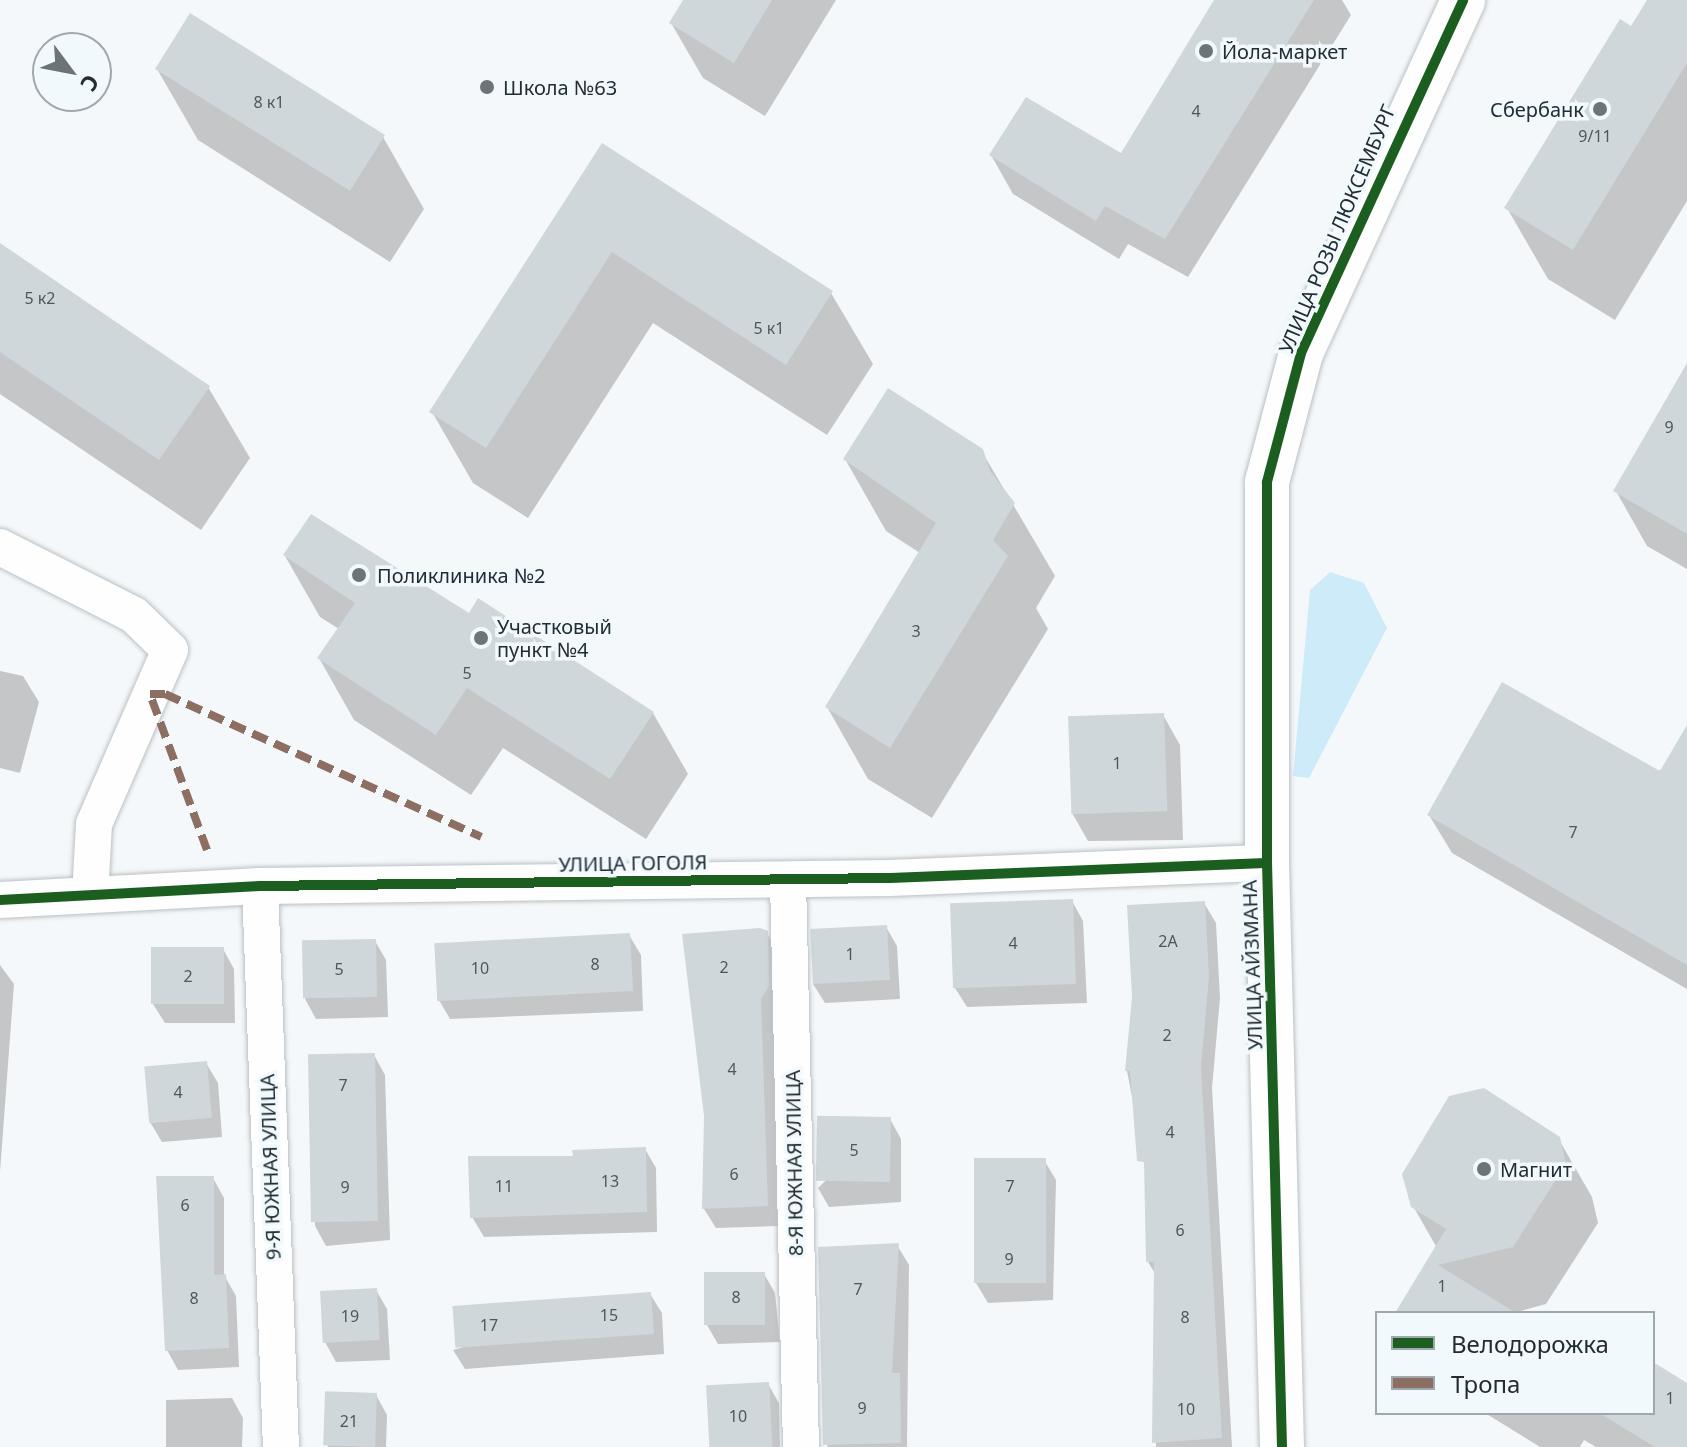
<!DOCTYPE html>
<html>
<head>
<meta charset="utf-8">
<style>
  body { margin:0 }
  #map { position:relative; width:1687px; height:1447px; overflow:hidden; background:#f5f8fa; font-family:"Noto Sans",sans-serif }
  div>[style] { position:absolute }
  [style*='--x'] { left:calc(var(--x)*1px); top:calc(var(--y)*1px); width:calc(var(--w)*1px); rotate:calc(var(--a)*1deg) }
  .green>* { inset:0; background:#ceebf9 }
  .shadow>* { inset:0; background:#0003 }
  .building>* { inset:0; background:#cfd7db; transform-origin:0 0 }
  .roads { filter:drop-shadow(0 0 2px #b9c1c5) drop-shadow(0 0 2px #b9c1c5) }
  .minor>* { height:36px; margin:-18px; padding:0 18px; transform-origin:18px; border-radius:18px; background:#fefefe }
  .tertiary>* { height:44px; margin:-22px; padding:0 22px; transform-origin:22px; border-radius:22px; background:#fefefe }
  .quiet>* { height:8px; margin-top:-4px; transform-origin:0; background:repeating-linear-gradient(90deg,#8d6e63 0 16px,transparent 0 24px) }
  .cycleway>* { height:10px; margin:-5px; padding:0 5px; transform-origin:5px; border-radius:5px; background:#1b5e20 }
  .dots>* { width:22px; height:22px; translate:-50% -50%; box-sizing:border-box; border:4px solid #f2f9fd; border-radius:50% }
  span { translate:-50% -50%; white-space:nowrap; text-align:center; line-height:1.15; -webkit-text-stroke:7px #f2f9fd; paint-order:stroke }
  .number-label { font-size:16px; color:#4c585e }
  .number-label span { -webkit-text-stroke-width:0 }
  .poi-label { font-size:20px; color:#202e34 }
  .left { translate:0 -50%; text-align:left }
  .right { translate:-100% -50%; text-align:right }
  .street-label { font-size:20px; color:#202e34 }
  .legend { position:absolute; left:1375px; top:1311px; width:280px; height:104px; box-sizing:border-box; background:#f2f9fd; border:2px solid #9ea8ad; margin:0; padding:10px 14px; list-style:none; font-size:24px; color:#202e34 }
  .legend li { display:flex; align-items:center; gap:16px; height:40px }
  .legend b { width:40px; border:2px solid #9ea8ad }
  .north { position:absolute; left:32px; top:32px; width:80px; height:80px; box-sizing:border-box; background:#f2f9fd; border:2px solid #9ea8ad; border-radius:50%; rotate:122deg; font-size:22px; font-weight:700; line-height:32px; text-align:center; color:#202e34 }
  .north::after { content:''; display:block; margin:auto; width:28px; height:36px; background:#6b7579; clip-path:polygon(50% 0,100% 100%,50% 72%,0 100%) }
</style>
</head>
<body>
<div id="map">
  <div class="green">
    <div style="clip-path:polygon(1330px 572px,1364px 583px,1387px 628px,1309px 778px,1293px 776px,1310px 590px)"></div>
  </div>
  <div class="shadow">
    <div style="clip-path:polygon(685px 0,836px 0,765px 116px,703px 78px,671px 23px)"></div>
    <div style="clip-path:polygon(1216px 0,1342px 0,1351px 15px,1188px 277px,1128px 244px,1119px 259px,1013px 194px,991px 155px,1121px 156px)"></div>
    <div style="clip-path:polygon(1649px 0,1687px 0,1687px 201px,1615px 320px,1548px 279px,1507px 208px)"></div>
    <div style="clip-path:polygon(157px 69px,383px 137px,424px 209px,390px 262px,198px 140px)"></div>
    <div style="clip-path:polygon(603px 145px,831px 293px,873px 364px,827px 435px,653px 323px,528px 518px,473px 483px,432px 412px)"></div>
    <div style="clip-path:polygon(0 245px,208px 387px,250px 458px,201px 530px,0 394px)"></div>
    <div style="clip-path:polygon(1687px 367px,1687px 569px,1647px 546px,1616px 491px)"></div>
    <div style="clip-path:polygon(981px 450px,1055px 576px,1036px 608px,1048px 629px,932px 818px,868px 779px,827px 707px,920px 553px,886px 531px,845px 459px)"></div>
    <div style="clip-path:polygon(285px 556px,469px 616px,653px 713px,688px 774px,646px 839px,503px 748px,471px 795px,354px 720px,319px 658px,339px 629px,320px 617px)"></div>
    <div style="clip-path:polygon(0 671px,23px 676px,39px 702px,20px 773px,0 768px)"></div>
    <div style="clip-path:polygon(1163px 715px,1180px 745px,1183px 840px,1088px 841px,1071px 811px)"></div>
    <div style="clip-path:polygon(1687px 765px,1687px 989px,1452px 853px,1429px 815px)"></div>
    <div style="clip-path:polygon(1072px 901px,1083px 921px,1087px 1003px,967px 1007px,955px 988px)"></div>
    <div style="clip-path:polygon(1204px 903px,1216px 923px,1220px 998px,1212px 1088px,1232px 1447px,1156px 1447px,1156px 1275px,1148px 1262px,1147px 1174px,1127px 1071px)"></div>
    <div style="clip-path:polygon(886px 927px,897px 946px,900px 999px,825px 1003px,813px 984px)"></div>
    <div style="clip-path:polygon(767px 933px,778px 952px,778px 1226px,716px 1228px,704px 1209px)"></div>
    <div style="clip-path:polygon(629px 935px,641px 955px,643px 1011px,450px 1019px,439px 1000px)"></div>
    <div style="clip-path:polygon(375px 941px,386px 960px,388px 1017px,316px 1019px,305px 999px)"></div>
    <div style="clip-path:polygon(223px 949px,234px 969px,235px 1023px,165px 1023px,153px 1004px)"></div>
    <div style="clip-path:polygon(0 965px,14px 984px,0 1172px)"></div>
    <div style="clip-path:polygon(374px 1055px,385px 1075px,390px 1240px,326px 1246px,315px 1226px,310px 1056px)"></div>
    <div style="clip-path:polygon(206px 1063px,218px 1083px,222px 1137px,162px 1142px,150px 1122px)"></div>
    <div style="clip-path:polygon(890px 1119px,901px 1139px,901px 1202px,829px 1207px,818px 1188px)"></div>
    <div style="clip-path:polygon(1558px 1138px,1592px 1197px,1598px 1223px,1546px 1304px,1513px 1313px,1397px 1313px,1437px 1248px,1413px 1206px)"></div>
    <div style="clip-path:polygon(645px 1149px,656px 1168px,657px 1232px,484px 1237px,472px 1217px,575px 1158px)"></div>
    <div style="clip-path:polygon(1044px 1160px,1056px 1180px,1053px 1300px,988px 1303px,976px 1283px)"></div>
    <div style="clip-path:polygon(213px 1178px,224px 1198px,224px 1275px,236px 1296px,239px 1367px,178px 1370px,167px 1350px)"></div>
    <div style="clip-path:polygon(897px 1245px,909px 1265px,907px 1447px,827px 1447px)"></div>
    <div style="clip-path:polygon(764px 1274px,775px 1293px,780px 1342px,718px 1344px,707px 1325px)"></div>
    <div style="clip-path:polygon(376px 1290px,387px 1309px,390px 1360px,336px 1362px,325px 1342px)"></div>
    <div style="clip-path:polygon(650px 1294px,662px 1313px,664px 1354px,465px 1369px,453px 1350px)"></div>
    <div style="clip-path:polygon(1653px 1365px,1687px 1385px,1687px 1447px,1596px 1447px,1584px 1440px,1580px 1447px,1540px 1447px,1485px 1413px,1653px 1413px)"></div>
    <div style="clip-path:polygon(768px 1384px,779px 1403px,780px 1447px,710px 1447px)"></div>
    <div style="clip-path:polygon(376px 1395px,387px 1415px,386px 1447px,327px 1447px)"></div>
    <div style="clip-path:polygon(232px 1398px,243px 1418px,242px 1447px,166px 1447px,166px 1400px)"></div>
  </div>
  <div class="building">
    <div style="clip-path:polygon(683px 0,772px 0,734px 63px,669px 23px)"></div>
    <div style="clip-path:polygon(1214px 0,1314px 0,1165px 239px,1105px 206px,1096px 221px,989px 155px,1026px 97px,1121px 153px)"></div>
    <div style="clip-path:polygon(1647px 0,1687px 0,1687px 63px,1573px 250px,1504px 208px,1620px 19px,1631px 26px)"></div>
    <div style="left:190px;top:13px;width:230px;height:66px;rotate:32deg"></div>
    <div style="clip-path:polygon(602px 143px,833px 291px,786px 365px,612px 252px,486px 448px,429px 412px)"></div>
    <div style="clip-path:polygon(0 243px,210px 386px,159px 460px,0 352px)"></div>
    <div style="clip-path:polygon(1687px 363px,1687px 534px,1613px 491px)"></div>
    <div style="clip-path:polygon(888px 388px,983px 449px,990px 471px,1015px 503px,993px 540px,1008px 556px,890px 748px,825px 707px,936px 523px,843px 459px)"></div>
    <div style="clip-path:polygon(311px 514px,469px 613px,478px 598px,654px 712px,610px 779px,467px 688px,436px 735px,317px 658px,355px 603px,283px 555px)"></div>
    <div style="clip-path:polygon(1502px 682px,1660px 771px,1687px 725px,1687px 965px,1427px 815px)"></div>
    <div style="left:1164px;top:713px;width:98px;height:96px;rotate:88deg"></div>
    <div style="left:1073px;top:899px;width:85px;height:123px;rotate:88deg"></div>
    <div style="clip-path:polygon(1205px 901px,1209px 977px,1201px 1067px,1222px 1438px,1152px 1443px,1154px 1262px,1146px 1262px,1144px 1162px,1137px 1161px,1130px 1071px,1125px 1071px,1132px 997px,1127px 905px)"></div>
    <div style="left:887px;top:925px;width:55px;height:77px;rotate:87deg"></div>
    <div style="clip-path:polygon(760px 928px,768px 931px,769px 986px,761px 999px,768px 1206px,702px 1209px,704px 1116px,682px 934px)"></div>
    <div style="left:630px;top:933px;width:58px;height:196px;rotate:87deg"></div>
    <div style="left:376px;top:939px;width:58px;height:74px;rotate:89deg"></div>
    <div style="left:151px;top:947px;width:73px;height:57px"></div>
    <div style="left:375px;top:1053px;width:168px;height:67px;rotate:89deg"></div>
    <div style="left:207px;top:1061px;width:57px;height:63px;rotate:85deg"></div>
    <div style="clip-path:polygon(1484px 1088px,1560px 1137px,1566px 1164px,1513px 1247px,1438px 1265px,1516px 1313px,1395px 1313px,1446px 1229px,1411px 1207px,1402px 1174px,1449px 1096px)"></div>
    <div style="left:891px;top:1117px;width:65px;height:74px;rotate:91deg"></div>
    <div style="clip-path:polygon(646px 1147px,647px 1212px,470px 1218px,468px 1156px,573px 1156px,572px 1150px)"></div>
    <div style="left:974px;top:1158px;width:72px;height:125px"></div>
    <div style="clip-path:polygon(156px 1176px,214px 1176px,214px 1275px,226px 1274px,229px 1348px,165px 1351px)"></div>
    <div style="clip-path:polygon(899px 1243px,892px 1373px,900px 1373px,901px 1443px,823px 1445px,818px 1247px)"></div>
    <div style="left:704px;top:1272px;width:61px;height:53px"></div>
    <div style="left:377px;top:1288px;width:52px;height:57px;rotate:87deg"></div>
    <div style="left:651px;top:1292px;width:42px;height:199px;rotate:86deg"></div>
    <div style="clip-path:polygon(1653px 1362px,1687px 1383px,1687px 1447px,1655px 1447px,1599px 1413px,1653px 1413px)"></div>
    <div style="left:769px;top:1382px;width:65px;height:63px;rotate:87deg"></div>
    <div style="left:377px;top:1393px;width:54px;height:52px;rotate:92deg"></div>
  </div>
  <div class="roads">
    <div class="minor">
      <div style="--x:0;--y:547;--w:150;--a:26.9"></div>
      <div style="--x:134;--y:615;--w:50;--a:44.2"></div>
      <div style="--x:170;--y:650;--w:190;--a:113.6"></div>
      <div style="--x:94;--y:824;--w:71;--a:93.2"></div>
      <div style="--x:788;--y:880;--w:567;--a:88.69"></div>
      <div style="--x:260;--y:886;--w:561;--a:87.86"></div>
      <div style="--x:0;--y:900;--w:260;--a:-3.1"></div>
      <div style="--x:260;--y:886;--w:629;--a:-0.73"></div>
      <div style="--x:889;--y:878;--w:378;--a:-2.3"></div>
    </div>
    <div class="tertiary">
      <div style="--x:1282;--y:1447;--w:584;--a:-91.47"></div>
      <div style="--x:1267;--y:863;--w:381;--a:-90"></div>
      <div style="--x:1267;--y:482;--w:133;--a:-75.2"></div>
      <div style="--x:1301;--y:353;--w:388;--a:-65.3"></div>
    </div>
  </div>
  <div class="quiet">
    <div style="--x:207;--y:850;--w:166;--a:-110.1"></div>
    <div style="--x:150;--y:694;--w:15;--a:0"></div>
    <div style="--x:165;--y:694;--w:347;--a:24.3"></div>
  </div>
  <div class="cycleway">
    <div style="--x:0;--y:900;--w:260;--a:-3.1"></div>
    <div style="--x:260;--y:886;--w:629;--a:-0.73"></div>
    <div style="--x:889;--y:878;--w:378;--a:-2.3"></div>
    <div style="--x:1282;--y:1447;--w:584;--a:-91.47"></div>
    <div style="--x:1267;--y:863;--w:381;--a:-90"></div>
    <div style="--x:1267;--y:482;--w:133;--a:-75.2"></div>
    <div style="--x:1301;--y:353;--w:388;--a:-65.3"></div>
  </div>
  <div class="dots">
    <div style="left:1206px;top:51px;background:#6b7579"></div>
    <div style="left:487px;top:87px;background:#6b7579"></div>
    <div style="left:1600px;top:109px;background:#6b7579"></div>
    <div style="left:359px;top:575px;background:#6b7579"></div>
    <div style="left:481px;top:638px;background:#6b7579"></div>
    <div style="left:1484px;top:1169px;background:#6b7579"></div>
  </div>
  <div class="number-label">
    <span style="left:269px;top:102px">8 к1</span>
    <span style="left:1196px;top:111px">4</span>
    <span style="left:1595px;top:136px">9/11</span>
    <span style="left:40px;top:298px">5 к2</span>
    <span style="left:769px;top:328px">5 к1</span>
    <span style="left:1669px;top:427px">9</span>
    <span style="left:916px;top:631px">3</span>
    <span style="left:467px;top:673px">5</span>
    <span style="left:1117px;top:763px">1</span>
    <span style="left:1573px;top:832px">7</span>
    <span style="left:1168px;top:941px">2А</span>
    <span style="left:1013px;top:943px">4</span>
    <span style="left:850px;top:954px">1</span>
    <span style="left:595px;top:964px">8</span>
    <span style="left:724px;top:967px">2</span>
    <span style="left:480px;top:968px">10</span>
    <span style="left:339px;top:969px">5</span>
    <span style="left:188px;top:976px">2</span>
    <span style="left:1167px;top:1035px">2</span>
    <span style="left:732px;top:1069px">4</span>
    <span style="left:343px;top:1085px">7</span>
    <span style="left:178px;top:1092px">4</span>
    <span style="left:1170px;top:1132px">4</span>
    <span style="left:854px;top:1150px">5</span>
    <span style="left:734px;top:1174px">6</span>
    <span style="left:610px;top:1181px">13</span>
    <span style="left:504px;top:1186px">11</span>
    <span style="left:1010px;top:1186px">7</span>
    <span style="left:345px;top:1187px">9</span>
    <span style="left:185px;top:1205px">6</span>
    <span style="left:1180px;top:1230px">6</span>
    <span style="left:1009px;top:1259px">9</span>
    <span style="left:1442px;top:1286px">1</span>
    <span style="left:858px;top:1289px">7</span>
    <span style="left:736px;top:1297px">8</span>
    <span style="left:194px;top:1298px">8</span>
    <span style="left:609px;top:1315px">15</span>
    <span style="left:350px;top:1316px">19</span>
    <span style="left:1185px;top:1317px">8</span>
    <span style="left:489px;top:1325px">17</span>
    <span style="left:1670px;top:1398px">1</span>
    <span style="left:862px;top:1408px">9</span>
    <span style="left:1186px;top:1409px">10</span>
    <span style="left:738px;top:1416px">10</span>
    <span style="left:349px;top:1421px">21</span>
  </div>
  <div class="poi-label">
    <span class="left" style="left:1222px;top:51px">Йола-маркет</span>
    <span class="left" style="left:503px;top:87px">Школа №63</span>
    <span class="right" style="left:1584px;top:109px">Сбербанк</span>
    <span class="left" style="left:377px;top:575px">Поликлиника №2</span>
    <span class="left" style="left:497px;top:638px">Участковый<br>пункт №4</span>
    <span class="left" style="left:1500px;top:1169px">Магнит</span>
  </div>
  <div class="street-label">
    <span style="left:1337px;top:229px;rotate:-67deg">УЛИЦА РОЗЫ ЛЮКСЕМБУРГ</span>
    <span style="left:633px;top:863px;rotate:-1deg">УЛИЦА ГОГОЛЯ</span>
    <span style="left:1252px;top:965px;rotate:-92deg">УЛИЦА АЙЗМАНА</span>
    <span style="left:794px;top:1163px;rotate:-91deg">8-Я ЮЖНАЯ УЛИЦА</span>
    <span style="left:270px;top:1167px;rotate:-92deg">9-Я ЮЖНАЯ УЛИЦА</span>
  </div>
  <ul class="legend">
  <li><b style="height:10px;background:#1b5e20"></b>Велодорожка</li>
  <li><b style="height:10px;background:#8d6e63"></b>Тропа</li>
  </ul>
  <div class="north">С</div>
</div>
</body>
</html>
